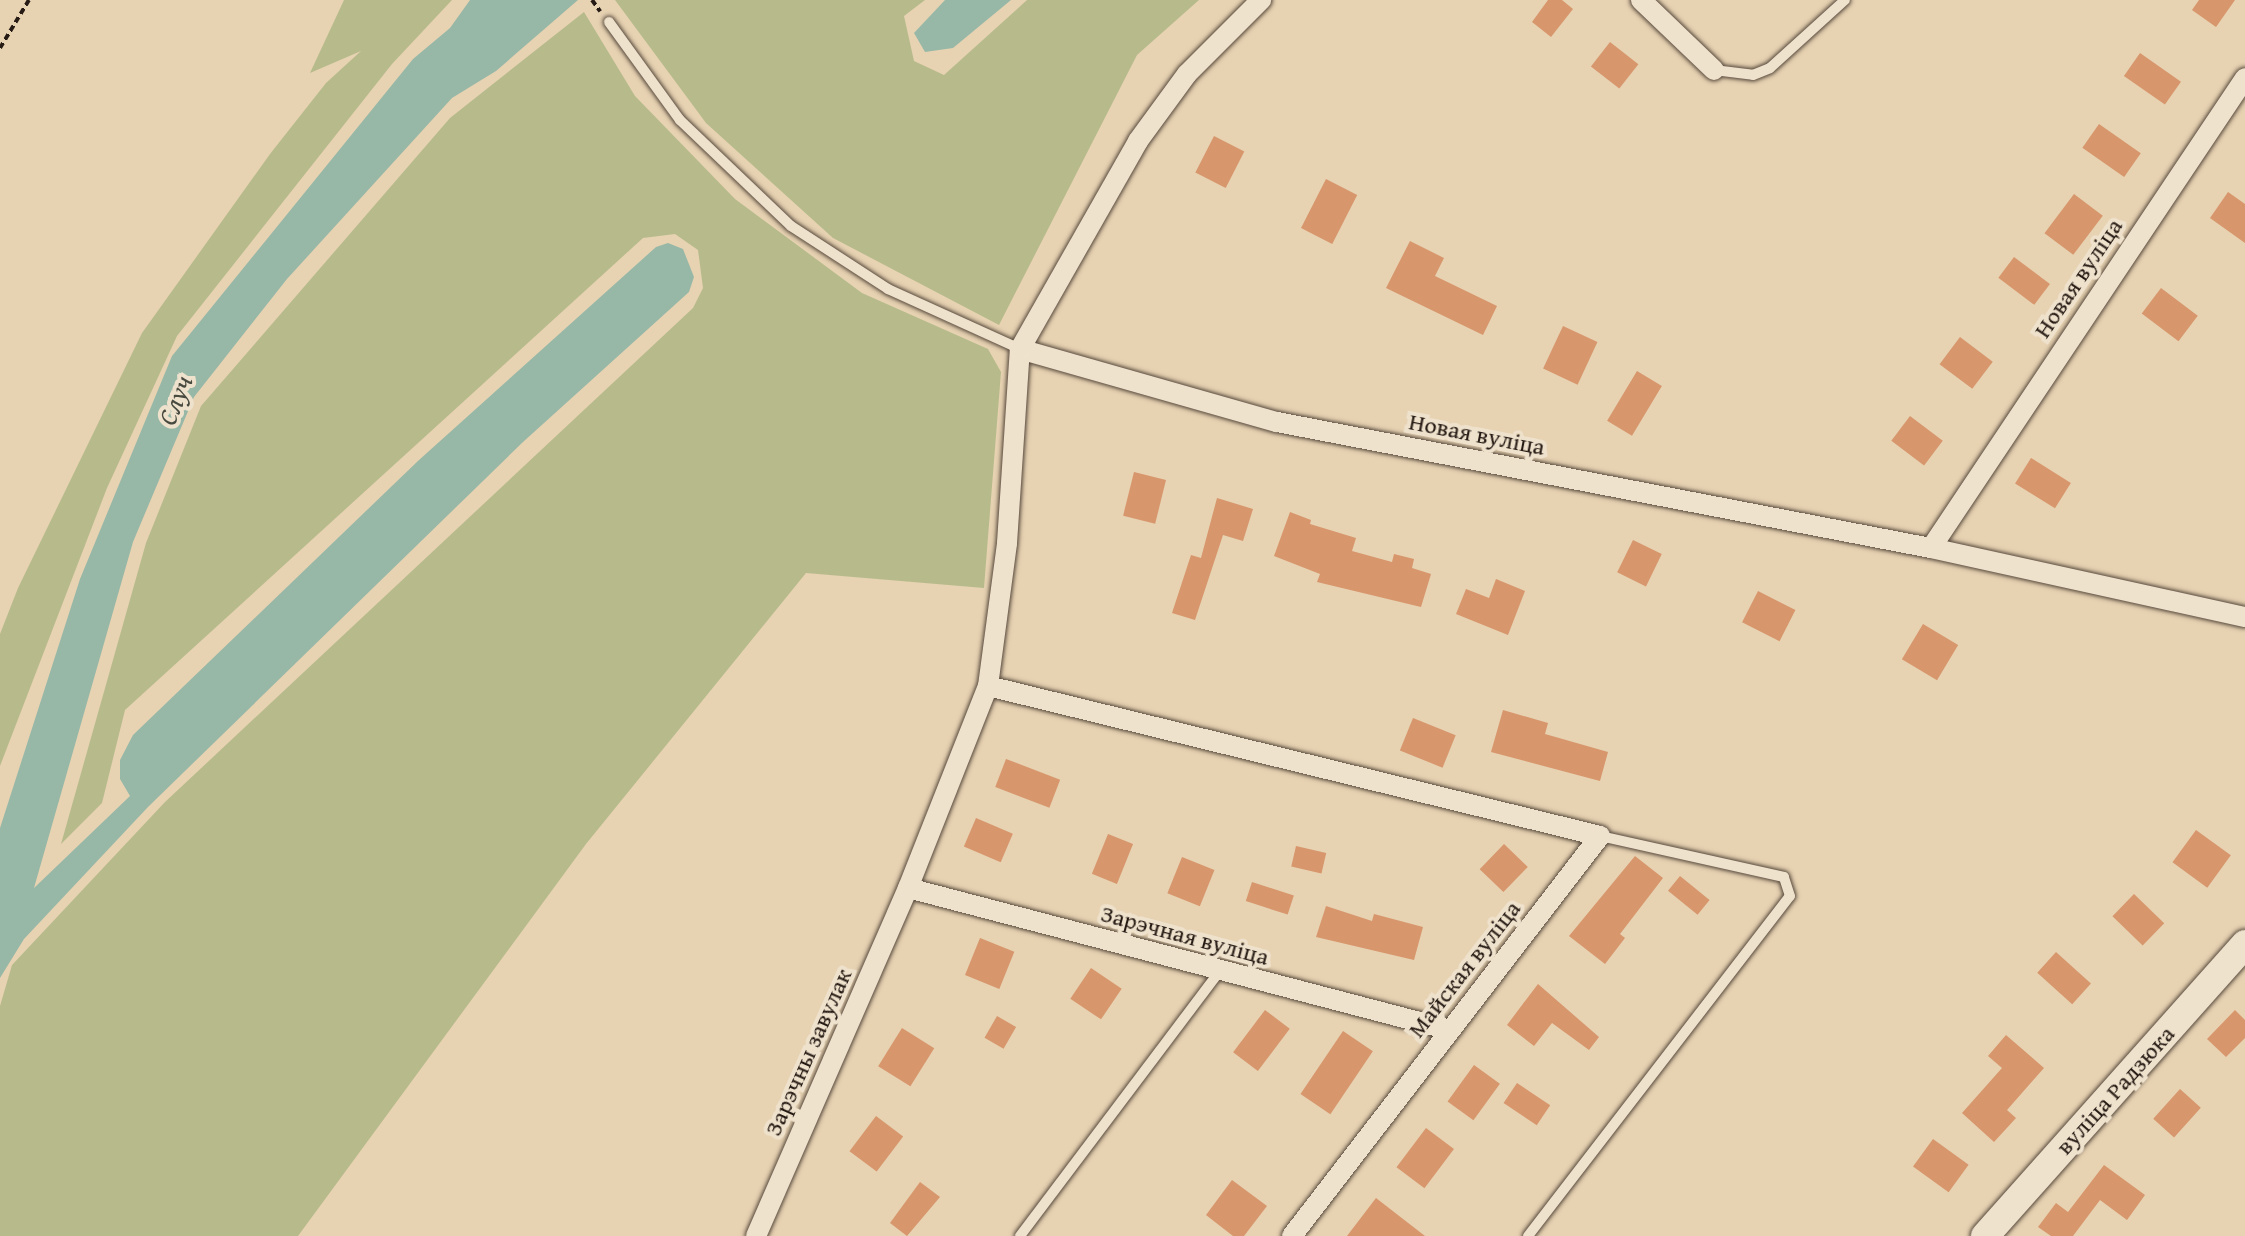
<!DOCTYPE html>
<html>
<head>
<meta charset="utf-8">
<style>
  body { margin:0 }
  #map { position:relative; width:2245px; height:1236px; overflow:hidden; background:#e7d2b2; font-family:"Gentium Book Plus",serif }
  div>[style] { position:absolute }
  [style*='--x'] { left:calc(var(--x)*1px); top:calc(var(--y)*1px); width:calc(var(--w)*1px); rotate:calc(var(--a)*1deg) }
  .green>* { inset:0; background:#b7bb8b }
  .water>* { inset:0; background:#98b8a7 }
  .building>* { inset:0; background:#d7966c; transform-origin:0 0 }
  .path>* { height:4px; margin-top:-2px; transform-origin:0; background:repeating-linear-gradient(90deg,#261b14 0 6px,transparent 0 10px) }
  .roads { filter:drop-shadow(0 0 2px #56493c) drop-shadow(0 0 2px #56493c) }
  .service>* { height:10px; margin:-5px; padding:0 5px; transform-origin:5px; border-radius:5px; background:#efe2cd }
  .minor>* { height:20px; margin:-10px; padding:0 10px; transform-origin:10px; border-radius:10px; background:#efe2cd }
  .secondary>* { height:28px; margin:-14px; padding:0 14px; transform-origin:14px; border-radius:14px; background:#efe2cd }
  span { translate:-50% -50%; white-space:nowrap; text-align:center; line-height:1.15; -webkit-text-stroke:8px #efe2cd; paint-order:stroke }
  .street-label { font-size:24px; color:#261b14 }
  .water-label { font-size:26px; color:#484a40; font-style:italic }
</style>
</head>
<body>
<div id="map">
  <div class="green">
    <div style="clip-path:polygon(344px 0,452px 0,392px 64px,177px 336px,107px 488px,0 766px,0 634px,18px 588px,142px 333px,270px 154px,326px 83px,361px 51px,310px 73px)"></div>
    <div style="clip-path:polygon(615px 0,925px 0,904px 16px,914px 61px,944px 75px,1027px 0,1199px 0,1137px 55px,999px 325px,833px 238px,706px 123px)"></div>
    <div style="clip-path:polygon(584px 12px,635px 96px,735px 199px,862px 293px,988px 349px,1001px 372px,984px 588px,806px 573px,586px 844px,298px 1236px,0 1236px,0 1006px,12px 965px,165px 802px,693px 308px,703px 288px,698px 250px,675px 234px,643px 238px,125px 710px,102px 803px,61px 844px,146px 543px,201px 406px,450px 118px)"></div>
  </div>
  <div class="water">
    <div style="clip-path:polygon(470px 0,578px 0,496px 71px,452px 98px,287px 279px,194px 397px,133px 542px,34px 888px,130px 796px,120px 779px,120px 760px,133px 735px,419px 460px,656px 247px,668px 243px,683px 249px,694px 277px,689px 292px,523px 442px,148px 807px,24px 939px,0 978px,0 828px,80px 579px,172px 356px,413px 59px,450px 28px)"></div>
    <div style="clip-path:polygon(945px 0,1011px 0,953px 48px,925px 52px,914px 33px)"></div>
  </div>
  <div class="building">
    <div style="clip-path:polygon(1548px 0,1562px 0,1573px 9px,1551px 37px,1532px 22px)"></div>
    <div style="clip-path:polygon(2199px 0,2235px 0,2216px 27px,2192px 10px)"></div>
    <div style="left:1610px;top:42px;width:36px;height:31px;rotate:38deg"></div>
    <div style="left:2140px;top:53px;width:50px;height:28px;rotate:35deg"></div>
    <div style="left:2099px;top:124px;width:51px;height:29px;rotate:35deg"></div>
    <div style="left:1214px;top:136px;width:34px;height:41px;rotate:27deg"></div>
    <div style="left:1326px;top:179px;width:35px;height:55px;rotate:27deg"></div>
    <div style="clip-path:polygon(2228px 192px,2245px 204px,2245px 243px,2210px 218px)"></div>
    <div style="left:2074px;top:194px;width:36px;height:49px;rotate:37deg"></div>
    <div style="clip-path:polygon(1410px 241px,1444px 258px,1435px 276px,1497px 306px,1483px 335px,1386px 288px)"></div>
    <div style="left:2014px;top:257px;width:45px;height:26px;rotate:37deg"></div>
    <div style="left:2161px;top:288px;width:46px;height:32px;rotate:37deg"></div>
    <div style="left:1563px;top:326px;width:38px;height:47px;rotate:25deg"></div>
    <div style="left:1960px;top:337px;width:41px;height:34px;rotate:37deg"></div>
    <div style="left:1637px;top:371px;width:29px;height:58px;rotate:31deg"></div>
    <div style="left:1910px;top:416px;width:41px;height:31px;rotate:37deg"></div>
    <div style="left:2031px;top:458px;width:47px;height:30px;rotate:32deg"></div>
    <div style="left:1134px;top:472px;width:33px;height:45px;rotate:14deg"></div>
    <div style="clip-path:polygon(1217px 498px,1253px 509px,1243px 541px,1223px 535px,1195px 620px,1172px 613px,1191px 555px,1201px 558px)"></div>
    <div style="clip-path:polygon(1290px 512px,1311px 520px,1310px 524px,1356px 538px,1352px 551px,1392px 562px,1394px 554px,1414px 559px,1412px 568px,1431px 574px,1421px 607px,1317px 582px,1320px 574px,1274px 556px)"></div>
    <div style="left:1633px;top:540px;width:32px;height:36px;rotate:26deg"></div>
    <div style="clip-path:polygon(1496px 579px,1525px 591px,1508px 635px,1456px 614px,1466px 589px,1489px 598px)"></div>
    <div style="left:1758px;top:591px;width:42px;height:35px;rotate:27deg"></div>
    <div style="left:1923px;top:624px;width:41px;height:41px;rotate:31deg"></div>
    <div style="clip-path:polygon(1503px 710px,1548px 723px,1545px 734px,1608px 752px,1600px 781px,1491px 752px)"></div>
    <div style="left:1413px;top:718px;width:46px;height:35px;rotate:22deg"></div>
    <div style="left:1006px;top:759px;width:58px;height:30px;rotate:21deg"></div>
    <div style="left:976px;top:818px;width:40px;height:31px;rotate:23deg"></div>
    <div style="left:2196px;top:830px;width:43px;height:40px;rotate:36deg"></div>
    <div style="left:1108px;top:834px;width:27px;height:43px;rotate:22deg"></div>
    <div style="left:1504px;top:844px;width:33px;height:35px;rotate:44deg"></div>
    <div style="left:1296px;top:846px;width:31px;height:21px;rotate:13deg"></div>
    <div style="clip-path:polygon(1635px 856px,1663px 878px,1620px 934px,1625px 938px,1605px 964px,1569px 936px)"></div>
    <div style="left:1182px;top:857px;width:35px;height:39px;rotate:22deg"></div>
    <div style="left:1680px;top:876px;width:38px;height:19px;rotate:39deg"></div>
    <div style="left:1252px;top:882px;width:44px;height:20px;rotate:18deg"></div>
    <div style="left:2134px;top:894px;width:42px;height:31px;rotate:44deg"></div>
    <div style="clip-path:polygon(1326px 906px,1372px 921px,1374px 914px,1423px 927px,1414px 960px,1316px 937px)"></div>
    <div style="left:980px;top:938px;width:37px;height:40px;rotate:22deg"></div>
    <div style="left:2056px;top:952px;width:47px;height:28px;rotate:42deg"></div>
    <div style="left:1091px;top:968px;width:37px;height:37px;rotate:34deg"></div>
    <div style="clip-path:polygon(1538px 984px,1599px 1037px,1589px 1050px,1552px 1023px,1534px 1046px,1507px 1025px)"></div>
    <div style="left:1265px;top:1010px;width:31px;height:53px;rotate:37deg"></div>
    <div style="clip-path:polygon(2235px 1010px,2245px 1020px,2245px 1038px,2226px 1057px,2207px 1039px)"></div>
    <div style="left:997px;top:1016px;width:22px;height:25px;rotate:30deg"></div>
    <div style="left:902px;top:1028px;width:38px;height:45px;rotate:32deg"></div>
    <div style="left:1343px;top:1031px;width:36px;height:76px;rotate:34deg"></div>
    <div style="clip-path:polygon(2006px 1035px,2044px 1068px,2007px 1110px,2016px 1118px,1994px 1142px,1962px 1113px,2002px 1068px,1988px 1056px)"></div>
    <div style="left:1474px;top:1065px;width:32px;height:45px;rotate:36deg"></div>
    <div style="left:1517px;top:1083px;width:40px;height:24px;rotate:34deg"></div>
    <div style="left:2180px;top:1089px;width:28px;height:40px;rotate:42deg"></div>
    <div style="left:876px;top:1116px;width:34px;height:44px;rotate:37deg"></div>
    <div style="left:1426px;top:1128px;width:35px;height:49px;rotate:37deg"></div>
    <div style="left:1933px;top:1139px;width:44px;height:34px;rotate:36deg"></div>
    <div style="clip-path:polygon(2104px 1165px,2145px 1195px,2127px 1220px,2100px 1200px,2073px 1236px,2051px 1236px,2038px 1227px,2056px 1203px,2068px 1212px)"></div>
    <div style="clip-path:polygon(1232px 1180px,1267px 1206px,1244px 1236px,1233px 1236px,1206px 1215px)"></div>
    <div style="clip-path:polygon(920px 1182px,940px 1197px,907px 1236px,890px 1223px)"></div>
    <div style="clip-path:polygon(1376px 1198px,1425px 1236px,1347px 1236px)"></div>
  </div>
  <div class="path">
    <div style="--x:592;--y:0;--w:14;--a:54"></div>
    <div style="--x:0;--y:48;--w:56;--a:-58.9"></div>
  </div>
  <div class="roads">
    <div class="service">
      <div style="--x:609;--y:22;--w:121;--a:54.1"></div>
      <div style="--x:680;--y:120;--w:153;--a:43.7"></div>
      <div style="--x:791;--y:226;--w:116;--a:33"></div>
      <div style="--x:888;--y:289;--w:145;--a:24.4"></div>
      <div style="--x:1714;--y:70;--w:39;--a:7"></div>
      <div style="--x:1753;--y:75;--w:18;--a:-22"></div>
      <div style="--x:1770;--y:68;--w:101;--a:-42.2"></div>
      <div style="--x:1020;--y:1236;--w:331;--a:-53"></div>
      <div style="--x:1528;--y:1236;--w:429;--a:-52.4"></div>
      <div style="--x:1790;--y:896;--w:20;--a:-108"></div>
      <div style="--x:1784;--y:877;--w:189;--a:-167.4"></div>
    </div>
    <div class="minor">
      <div style="--x:1641;--y:0;--w:101;--a:43.8"></div>
      <div style="--x:1020;--y:349;--w:267;--a:15.9"></div>
      <div style="--x:1277;--y:422;--w:666;--a:10.91"></div>
      <div style="--x:1931;--y:548;--w:321;--a:12.4"></div>
      <div style="--x:1931;--y:548;--w:565;--a:-56.25"></div>
      <div style="--x:988;--y:686;--w:630;--a:13.77"></div>
      <div style="--x:1600;--y:836;--w:505;--a:127.6"></div>
      <div style="--x:908;--y:888;--w:560;--a:14.68"></div>
      <div style="--x:756;--y:1236;--w:380;--a:-66.4"></div>
      <div style="--x:908;--y:888;--w:217;--a:-68.4"></div>
      <div style="--x:988;--y:686;--w:144;--a:-82.4"></div>
      <div style="--x:1007;--y:543;--w:194;--a:-86.2"></div>
      <div style="--x:1020;--y:349;--w:239;--a:-60.4"></div>
      <div style="--x:1138;--y:141;--w:83;--a:-53.8"></div>
      <div style="--x:1187;--y:74;--w:105;--a:-45"></div>
    </div>
    <div class="secondary">
      <div style="--x:1985;--y:1236;--w:391;--a:-48.3"></div>
    </div>
  </div>
  <div class="street-label">
    <span style="left:2078px;top:278px;rotate:-56deg">Новая вуліца</span>
    <span style="left:1477px;top:434px;rotate:11deg">Новая вуліца</span>
    <span style="left:1185px;top:935px;rotate:15deg">Зарэчная вуліца</span>
    <span style="left:1464px;top:969px;rotate:-52deg">Майская вуліца</span>
    <span style="left:808px;top:1052px;rotate:-66deg">Зарэчны завулак</span>
    <span style="left:2115px;top:1090px;rotate:-48deg">вуліца Радзюка</span>
  </div>
  <div class="water-label">
    <span style="left:175px;top:400px;rotate:-68deg">Случ</span>
  </div>
</div>
</body>
</html>
